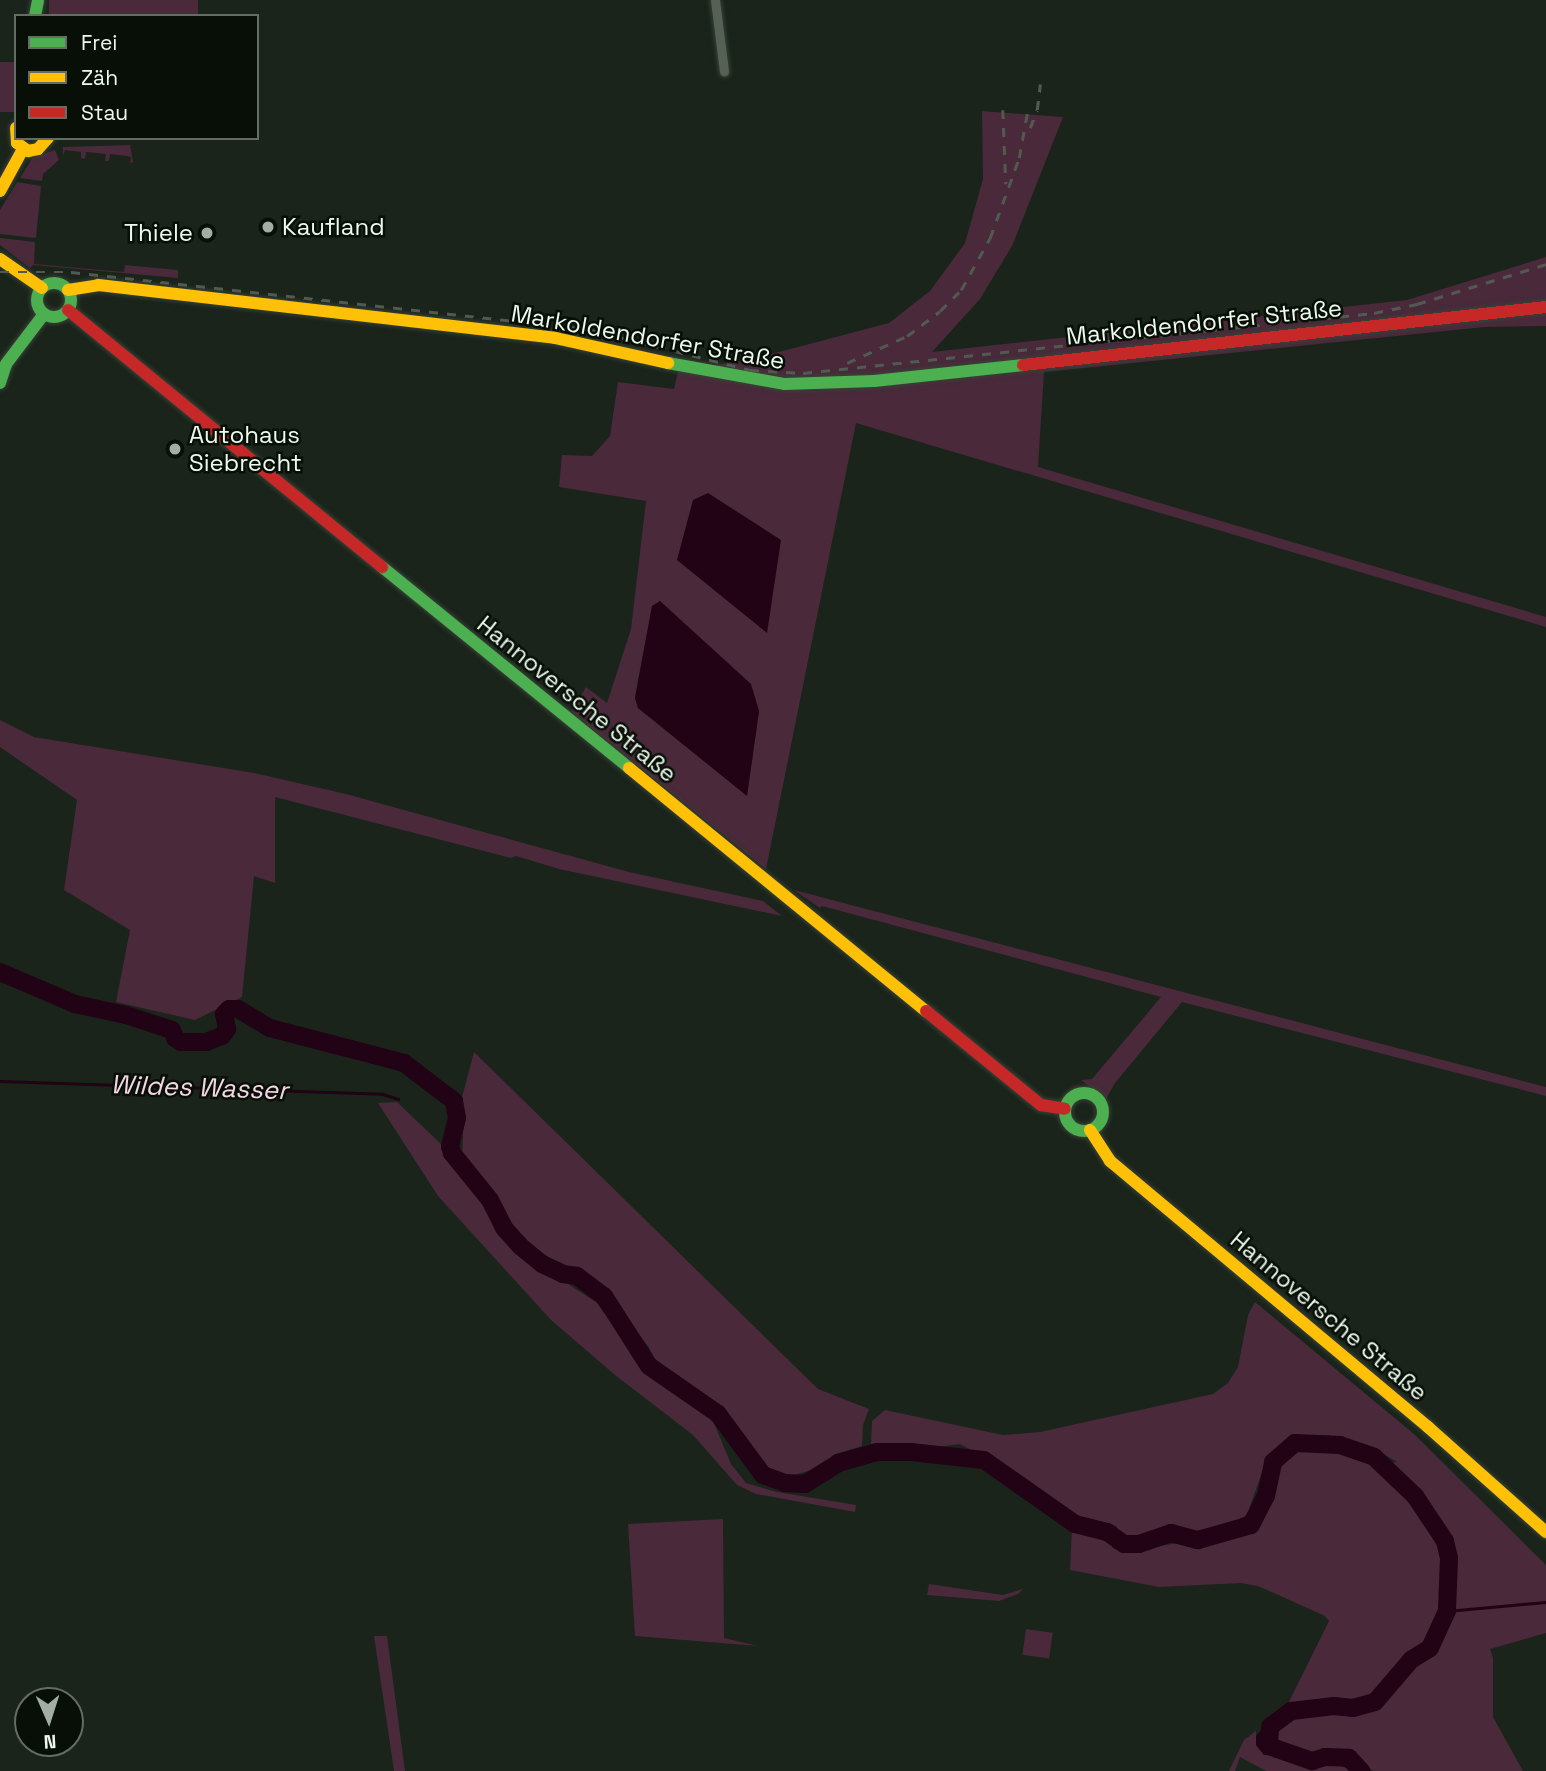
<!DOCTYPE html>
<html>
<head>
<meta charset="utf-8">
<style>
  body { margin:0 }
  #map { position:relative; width:1546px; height:1771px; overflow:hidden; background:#1a241a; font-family:"Space Grotesk",sans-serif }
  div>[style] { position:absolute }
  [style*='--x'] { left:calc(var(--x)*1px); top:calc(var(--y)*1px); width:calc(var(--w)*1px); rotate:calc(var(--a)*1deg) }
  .green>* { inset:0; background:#49293a; transform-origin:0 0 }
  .water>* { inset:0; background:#210315 }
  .stream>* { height:2.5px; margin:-1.25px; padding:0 1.25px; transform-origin:1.25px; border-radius:1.25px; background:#210315 }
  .river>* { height:18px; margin:-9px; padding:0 9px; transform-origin:9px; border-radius:9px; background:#210315 }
  .roads { filter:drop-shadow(0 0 2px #384138) drop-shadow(0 0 2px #384138) }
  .street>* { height:9px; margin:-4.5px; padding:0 4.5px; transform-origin:4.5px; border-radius:4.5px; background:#566156 }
  .fast>* { height:12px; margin:-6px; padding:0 6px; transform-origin:6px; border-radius:6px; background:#4caf50 }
  .fast>.ring { margin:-6px; padding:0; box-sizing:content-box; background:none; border:12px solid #4caf50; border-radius:50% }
  .slow>* { height:12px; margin:-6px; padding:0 6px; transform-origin:6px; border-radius:6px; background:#ffc107 }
  .jam>* { height:12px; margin:-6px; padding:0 6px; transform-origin:6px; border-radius:6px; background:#c62828 }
  .rail>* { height:2.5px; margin-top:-1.25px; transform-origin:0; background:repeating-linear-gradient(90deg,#515a51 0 9px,transparent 0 18px) }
  .dots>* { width:19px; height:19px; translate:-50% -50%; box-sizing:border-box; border:4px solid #070f07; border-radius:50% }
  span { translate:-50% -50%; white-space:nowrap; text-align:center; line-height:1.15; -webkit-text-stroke:5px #070f07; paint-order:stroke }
  .poi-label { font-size:24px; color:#ecf9ec }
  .left { translate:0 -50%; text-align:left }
  .right { translate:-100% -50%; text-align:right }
  .street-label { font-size:24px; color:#ecf9ec }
  .water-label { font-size:26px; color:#f5d6e5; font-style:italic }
  .legend { position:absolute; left:14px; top:14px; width:245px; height:126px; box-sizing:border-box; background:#070f07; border:2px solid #636d63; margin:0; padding:9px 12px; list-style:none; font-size:21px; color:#ecf9ec }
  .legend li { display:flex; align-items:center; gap:14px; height:35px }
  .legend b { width:35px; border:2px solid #636d63 }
  .north { position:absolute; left:14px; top:1687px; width:70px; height:70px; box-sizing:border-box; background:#070f07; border:2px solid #636d63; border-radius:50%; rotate:177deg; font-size:19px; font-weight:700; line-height:28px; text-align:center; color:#ecf9ec }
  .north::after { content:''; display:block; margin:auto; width:24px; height:32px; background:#a2aea2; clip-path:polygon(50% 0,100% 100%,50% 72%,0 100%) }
</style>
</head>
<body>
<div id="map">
  <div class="green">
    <div style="left:49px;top:0;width:149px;height:16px"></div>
    <div style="left:16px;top:62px;width:50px;height:16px;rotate:90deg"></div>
    <div style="clip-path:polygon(evenodd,982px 111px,1063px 117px,1012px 246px,980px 299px,932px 352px,1407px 300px,1546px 257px,1546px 326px,1484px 327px,1044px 372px,1038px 467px,1546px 617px,1546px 627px,856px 423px,766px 869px,571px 712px,586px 687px,607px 703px,631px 629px,646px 501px,559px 487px,562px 455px,592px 456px,610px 436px,618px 382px,674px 389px,678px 372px,756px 358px,889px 323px,930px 291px,965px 243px,983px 179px,982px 111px,660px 601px,759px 711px,747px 795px,638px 708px,635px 697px,652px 607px,660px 601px)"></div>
    <div style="clip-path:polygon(130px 145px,133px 162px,130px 163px,131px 157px,127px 156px,110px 154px,109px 161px,105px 161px,106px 154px,86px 152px,85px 159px,81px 158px,81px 152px,65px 150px,63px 156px,63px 147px)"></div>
    <div style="clip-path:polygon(55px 150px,59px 160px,43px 174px,42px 181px,20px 178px,33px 157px)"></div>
    <div style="clip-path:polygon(17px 182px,41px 186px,36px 238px,0 234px,0 210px)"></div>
    <div style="clip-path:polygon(0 238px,35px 242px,34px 264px,124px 272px,125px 265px,178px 270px,178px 278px,33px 265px,30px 268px,0 245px)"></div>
    <div style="clip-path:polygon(0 720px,34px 737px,254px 773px,346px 794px,629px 872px,763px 901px,782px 916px,559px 869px,516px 856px,511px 858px,275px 797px,275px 883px,254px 876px,242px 997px,195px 1020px,116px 1002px,130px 930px,64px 890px,77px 800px,0 747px)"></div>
    <div style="clip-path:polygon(794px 890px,1546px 1087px,1546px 1096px,1182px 1002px,1115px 1083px,1106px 1099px,1081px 1080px,1092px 1079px,1161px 997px,822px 906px,820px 908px)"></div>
    <div style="clip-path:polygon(474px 1052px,818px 1389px,869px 1409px,863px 1425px,862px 1446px,836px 1454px,812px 1470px,786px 1477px,766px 1472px,724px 1411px,659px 1367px,648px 1346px,599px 1283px,589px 1280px,582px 1271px,560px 1267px,540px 1257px,514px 1234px,489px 1188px,462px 1155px,464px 1116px,461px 1101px)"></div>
    <div style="clip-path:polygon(397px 1102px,443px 1146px,523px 1255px,596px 1302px,646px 1369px,664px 1386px,711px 1416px,731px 1464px,746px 1483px,777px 1492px,856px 1505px,855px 1512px,756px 1494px,737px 1485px,693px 1435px,615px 1375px,551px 1320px,438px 1196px,378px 1103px)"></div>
    <div style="clip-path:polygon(1255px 1302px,1414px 1434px,1546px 1565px,1546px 1633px,1490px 1649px,1493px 1658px,1493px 1717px,1523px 1771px,1373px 1771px,1355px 1756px,1330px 1750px,1310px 1756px,1289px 1748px,1280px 1745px,1273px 1734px,1329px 1621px,1325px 1616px,1258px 1586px,1241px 1583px,1159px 1587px,1070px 1570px,1072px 1528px,1103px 1536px,1114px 1549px,1130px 1551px,1178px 1543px,1194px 1548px,1244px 1535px,1254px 1528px,1270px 1499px,1278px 1466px,1295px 1449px,1335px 1450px,1365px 1457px,1378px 1465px,1397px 1462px,1375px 1449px,1328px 1435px,1301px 1435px,1281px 1444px,1267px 1458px,1247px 1515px,1220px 1529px,1196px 1532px,1179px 1528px,1147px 1538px,1124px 1537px,1116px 1526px,1077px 1519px,1026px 1480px,960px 1444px,937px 1447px,871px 1444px,872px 1421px,885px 1410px,1003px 1435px,1040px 1432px,1213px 1394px,1228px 1383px,1238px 1367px,1248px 1315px)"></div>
    <div style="clip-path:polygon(723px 1519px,724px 1638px,758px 1646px,635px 1636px,628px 1524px)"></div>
    <div style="clip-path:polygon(929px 1584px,1003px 1595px,1023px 1589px,1018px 1594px,999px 1601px,927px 1595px)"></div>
    <div style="left:1026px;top:1629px;width:27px;height:26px;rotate:8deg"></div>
    <div style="clip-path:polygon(374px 1636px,387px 1636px,405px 1771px,394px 1771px)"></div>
    <div style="clip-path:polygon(1256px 1731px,1256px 1745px,1264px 1755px,1277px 1754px,1313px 1768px,1333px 1763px,1354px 1771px,1266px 1771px,1240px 1757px,1235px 1771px,1229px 1771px,1244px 1740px)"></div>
  </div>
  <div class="water">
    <div style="clip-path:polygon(708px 493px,781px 540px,767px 633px,677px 560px,693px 500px)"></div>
    <div style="clip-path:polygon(660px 601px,751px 684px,759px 711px,747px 796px,638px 708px,635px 698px,652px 606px)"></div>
    <div style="clip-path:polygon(1262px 1729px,1278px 1729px,1273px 1734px,1280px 1745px,1289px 1748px,1286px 1756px,1264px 1755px,1256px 1745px,1256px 1736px)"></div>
  </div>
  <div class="stream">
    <div style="--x:0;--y:1081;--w:383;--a:1.9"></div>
    <div style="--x:383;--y:1094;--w:16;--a:18"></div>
    <div style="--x:1447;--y:1611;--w:99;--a:-5.2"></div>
  </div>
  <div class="river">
    <div style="--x:0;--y:972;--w:82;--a:23.1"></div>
    <div style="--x:75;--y:1004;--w:52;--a:12.2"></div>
    <div style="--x:126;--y:1015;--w:48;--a:18.1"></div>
    <div style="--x:172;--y:1030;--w:9;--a:69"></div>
    <div style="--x:175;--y:1038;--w:7;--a:34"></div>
    <div style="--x:181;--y:1042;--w:25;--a:0"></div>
    <div style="--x:206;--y:1042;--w:17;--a:-21"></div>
    <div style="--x:222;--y:1036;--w:9;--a:-54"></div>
    <div style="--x:227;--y:1029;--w:15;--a:-101"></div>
    <div style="--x:224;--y:1014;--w:7;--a:-45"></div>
    <div style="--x:229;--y:1009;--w:9;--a:0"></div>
    <div style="--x:238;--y:1009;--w:37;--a:31"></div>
    <div style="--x:270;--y:1028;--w:138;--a:14.6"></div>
    <div style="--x:404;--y:1063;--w:63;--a:37.2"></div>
    <div style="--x:454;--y:1101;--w:17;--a:80"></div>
    <div style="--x:457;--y:1118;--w:29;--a:104"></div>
    <div style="--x:450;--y:1146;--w:7;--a:74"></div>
    <div style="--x:452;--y:1153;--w:60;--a:51"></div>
    <div style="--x:490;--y:1200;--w:31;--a:63"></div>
    <div style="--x:504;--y:1228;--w:24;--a:48"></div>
    <div style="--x:520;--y:1246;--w:28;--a:39"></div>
    <div style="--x:542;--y:1264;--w:23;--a:25"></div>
    <div style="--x:563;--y:1274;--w:14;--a:8"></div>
    <div style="--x:577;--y:1276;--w:34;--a:37"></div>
    <div style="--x:604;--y:1296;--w:83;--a:57.3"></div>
    <div style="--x:649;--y:1366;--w:84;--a:34.8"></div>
    <div style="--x:718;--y:1414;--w:76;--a:53.6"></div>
    <div style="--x:763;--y:1475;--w:23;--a:20"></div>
    <div style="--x:785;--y:1483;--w:20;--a:3"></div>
    <div style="--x:805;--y:1484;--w:39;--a:-32"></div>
    <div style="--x:838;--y:1463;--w:41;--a:-15.8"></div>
    <div style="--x:877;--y:1452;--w:34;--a:0"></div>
    <div style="--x:911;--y:1452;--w:73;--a:6.3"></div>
    <div style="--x:984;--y:1460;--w:111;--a:35.1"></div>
    <div style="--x:1075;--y:1524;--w:33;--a:14"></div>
    <div style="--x:1107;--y:1532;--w:21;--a:35"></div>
    <div style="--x:1124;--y:1544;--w:15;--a:0"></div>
    <div style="--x:1139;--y:1544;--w:34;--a:-19"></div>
    <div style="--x:1171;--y:1533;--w:28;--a:15"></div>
    <div style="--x:1198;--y:1540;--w:55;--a:-15.8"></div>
    <div style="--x:1251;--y:1525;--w:33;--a:-63"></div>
    <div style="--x:1266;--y:1496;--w:35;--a:-78"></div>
    <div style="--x:1273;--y:1462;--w:29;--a:-41"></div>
    <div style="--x:1295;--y:1443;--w:45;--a:2.5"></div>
    <div style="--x:1340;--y:1445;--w:36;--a:19"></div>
    <div style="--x:1374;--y:1457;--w:57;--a:43.6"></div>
    <div style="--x:1415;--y:1496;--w:54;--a:56.3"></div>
    <div style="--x:1445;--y:1541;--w:17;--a:77"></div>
    <div style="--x:1449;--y:1558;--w:53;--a:92.2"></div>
    <div style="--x:1447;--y:1611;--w:41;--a:114.7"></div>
    <div style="--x:1430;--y:1648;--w:22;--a:148"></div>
    <div style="--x:1411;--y:1660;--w:55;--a:130.6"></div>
    <div style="--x:1375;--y:1702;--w:23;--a:165"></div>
    <div style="--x:1353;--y:1708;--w:19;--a:-174"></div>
    <div style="--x:1334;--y:1706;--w:43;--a:173.4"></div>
    <div style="--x:1291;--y:1711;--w:26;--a:143"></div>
    <div style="--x:1270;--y:1727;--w:19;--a:93"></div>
    <div style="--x:1269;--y:1746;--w:46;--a:19.2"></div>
    <div style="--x:1312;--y:1761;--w:14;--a:-17"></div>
    <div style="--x:1325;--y:1757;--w:24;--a:2"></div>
    <div style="--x:1349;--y:1758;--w:18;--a:47"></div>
  </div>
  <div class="roads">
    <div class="street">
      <div style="--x:715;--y:0;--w:72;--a:82.8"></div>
    </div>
    <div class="fast">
      <div style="--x:35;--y:16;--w:16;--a:-79"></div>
      <div class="ring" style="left:37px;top:283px;width:22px;height:22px"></div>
      <div style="--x:668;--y:363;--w:119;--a:10.2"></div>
      <div style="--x:785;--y:384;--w:89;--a:-1.9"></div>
      <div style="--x:874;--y:381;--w:150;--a:-6.1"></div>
      <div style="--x:0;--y:383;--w:20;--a:-72"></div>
      <div style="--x:6;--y:364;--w:63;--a:-52.8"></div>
      <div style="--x:382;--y:567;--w:318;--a:39.1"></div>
      <div class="ring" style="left:1065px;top:1093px;width:26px;height:26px"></div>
    </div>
    <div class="slow">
      <div style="--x:16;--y:128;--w:15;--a:86"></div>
      <div style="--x:17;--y:143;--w:14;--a:36"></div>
      <div style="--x:28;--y:151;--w:10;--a:-11"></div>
      <div style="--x:38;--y:149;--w:15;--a:-48"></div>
      <div style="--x:0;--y:191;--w:48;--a:-61.3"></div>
      <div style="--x:0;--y:259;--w:51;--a:34.6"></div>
      <div style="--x:68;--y:290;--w:30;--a:-9"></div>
      <div style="--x:98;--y:285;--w:460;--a:6.6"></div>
      <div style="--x:555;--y:338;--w:116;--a:12.5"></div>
      <div style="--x:629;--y:768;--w:384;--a:39.3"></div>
      <div style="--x:1090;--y:1130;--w:37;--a:57"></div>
      <div style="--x:1110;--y:1161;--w:415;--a:39.9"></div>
      <div style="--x:1428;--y:1427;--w:158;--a:41.7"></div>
    </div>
    <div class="jam">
      <div style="--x:68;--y:310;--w:406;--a:39.3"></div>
      <div style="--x:1023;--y:365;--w:526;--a:-6.33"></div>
      <div style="--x:926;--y:1011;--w:149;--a:39.3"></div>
      <div style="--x:1041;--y:1105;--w:24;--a:9"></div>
    </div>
  </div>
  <div class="rail">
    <div style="--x:1003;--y:110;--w:74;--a:87.7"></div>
    <div style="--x:1030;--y:128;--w:19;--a:-69"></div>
    <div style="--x:1037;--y:110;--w:26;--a:-83"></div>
    <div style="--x:0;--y:272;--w:71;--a:0"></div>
    <div style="--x:71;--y:272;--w:519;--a:6.3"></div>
    <div style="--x:587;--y:329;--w:168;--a:14.1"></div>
    <div style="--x:750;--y:370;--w:53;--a:3.2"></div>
    <div style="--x:803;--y:373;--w:574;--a:-6"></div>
    <div style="--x:1374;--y:313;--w:44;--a:-11.8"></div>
    <div style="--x:1417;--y:304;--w:135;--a:-17.2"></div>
    <div style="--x:847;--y:363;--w:66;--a:-24.2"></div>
    <div style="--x:907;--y:336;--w:41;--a:-37.1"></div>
    <div style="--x:940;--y:311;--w:30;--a:-45"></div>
    <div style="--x:961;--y:290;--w:60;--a:-60.9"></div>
    <div style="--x:990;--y:238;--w:85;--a:-70.1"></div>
    <div style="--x:1019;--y:158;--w:45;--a:-79.7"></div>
  </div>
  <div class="dots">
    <div style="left:268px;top:227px;background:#a2aea2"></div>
    <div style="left:207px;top:233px;background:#a2aea2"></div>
    <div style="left:175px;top:449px;background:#a2aea2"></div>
  </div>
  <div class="poi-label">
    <span class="left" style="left:282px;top:227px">Kaufland</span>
    <span class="right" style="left:193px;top:233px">Thiele</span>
    <span class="left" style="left:189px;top:449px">Autohaus<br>Siebrecht</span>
  </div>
  <div class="street-label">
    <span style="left:1204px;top:322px;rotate:-6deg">Markoldendorfer Straße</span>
    <span style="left:648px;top:337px;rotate:10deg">Markoldendorfer Straße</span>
    <span style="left:577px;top:699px;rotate:39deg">Hannoversche Straße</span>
    <span style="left:1329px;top:1316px;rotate:40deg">Hannoversche Straße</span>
  </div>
  <div class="water-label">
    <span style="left:199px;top:1088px;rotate:2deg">Wildes Wasser</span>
  </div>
  <ul class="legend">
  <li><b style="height:9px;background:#4caf50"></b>Frei</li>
  <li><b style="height:9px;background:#ffc107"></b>Zäh</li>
  <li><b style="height:9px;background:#c62828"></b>Stau</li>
  </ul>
  <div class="north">N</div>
</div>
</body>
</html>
